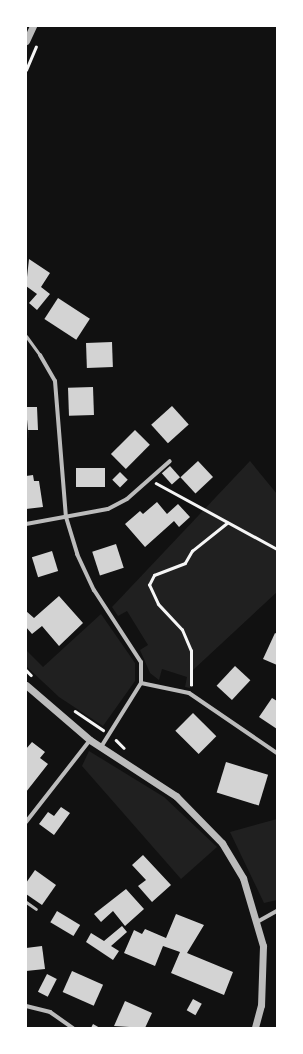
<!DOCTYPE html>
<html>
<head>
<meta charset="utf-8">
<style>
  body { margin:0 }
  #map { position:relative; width:303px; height:1054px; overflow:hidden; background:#111; font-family:"Exo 2",sans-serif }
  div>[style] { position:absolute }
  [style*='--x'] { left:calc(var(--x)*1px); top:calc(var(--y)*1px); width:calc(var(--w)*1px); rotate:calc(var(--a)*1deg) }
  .green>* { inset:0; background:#202020 }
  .building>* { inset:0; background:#d3d3d3; transform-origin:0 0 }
  .path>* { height:2.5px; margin:-1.25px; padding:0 1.25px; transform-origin:1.25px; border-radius:1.25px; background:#f5f5f5 }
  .service>* { height:3px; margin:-1.5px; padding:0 1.5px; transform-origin:1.5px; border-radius:1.5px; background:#bcbcbc }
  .minor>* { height:4px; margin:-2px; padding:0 2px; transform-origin:2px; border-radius:2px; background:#bcbcbc }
  .tertiary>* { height:7px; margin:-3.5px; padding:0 3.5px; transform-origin:3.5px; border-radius:3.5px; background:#bcbcbc }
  span { translate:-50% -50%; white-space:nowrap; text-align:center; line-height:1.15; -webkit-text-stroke:3.5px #fff; paint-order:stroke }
  .frame { position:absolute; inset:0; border:27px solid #fff; pointer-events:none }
</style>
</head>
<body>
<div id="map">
  <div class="green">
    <div style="clip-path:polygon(250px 461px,277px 494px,277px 592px,193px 670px,190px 688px,185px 687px,187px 677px,162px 669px,159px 680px,150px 673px,140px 650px,148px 645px,127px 611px,118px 616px,112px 607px)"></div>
    <div style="clip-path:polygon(101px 614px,135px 663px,135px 681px,103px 726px,59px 697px,26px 666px,26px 650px,43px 667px)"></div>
    <div style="clip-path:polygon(89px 751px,164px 797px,217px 847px,181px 879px,82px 766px)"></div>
    <div style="clip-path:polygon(277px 819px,277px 900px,264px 903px,230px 832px)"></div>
  </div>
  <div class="building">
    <div style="clip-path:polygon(29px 259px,50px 273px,41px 287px,50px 294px,37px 310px,29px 303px,37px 294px,26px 286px)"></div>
    <div style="left:58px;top:298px;width:38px;height:25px;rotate:33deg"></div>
    <div style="left:112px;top:342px;width:25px;height:26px;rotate:88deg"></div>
    <div style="left:93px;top:387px;width:28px;height:25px;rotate:88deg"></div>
    <div style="left:172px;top:406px;width:25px;height:28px;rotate:48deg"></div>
    <div style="clip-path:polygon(26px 407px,37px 407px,38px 430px,28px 430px,29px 443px)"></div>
    <div style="left:135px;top:430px;width:21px;height:34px;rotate:45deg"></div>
    <div style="left:198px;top:461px;width:22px;height:24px;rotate:47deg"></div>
    <div style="left:170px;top:466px;width:15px;height:11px;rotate:48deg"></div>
    <div style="left:105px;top:468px;width:19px;height:29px;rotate:90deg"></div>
    <div style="left:120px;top:472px;width:11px;height:11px;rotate:45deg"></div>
    <div style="clip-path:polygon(33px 475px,34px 481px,39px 481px,43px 507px,26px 509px,26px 476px)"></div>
    <div style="clip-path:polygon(157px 502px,167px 514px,178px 504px,190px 517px,179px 527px,174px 521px,145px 547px,125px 524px,140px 511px,143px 514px)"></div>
    <div style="left:116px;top:544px;width:25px;height:25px;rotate:72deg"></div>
    <div style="left:52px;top:551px;width:21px;height:21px;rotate:73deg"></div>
    <div style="clip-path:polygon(59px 596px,83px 623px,59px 646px,42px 626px,32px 634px,26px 627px,26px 611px,34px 618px)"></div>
    <div style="clip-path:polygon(275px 633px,277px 634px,277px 665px,263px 659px)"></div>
    <div style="left:235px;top:666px;width:21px;height:27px;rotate:43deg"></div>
    <div style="clip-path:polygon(272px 698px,277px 701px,277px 729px,259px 717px)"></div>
    <div style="left:193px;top:713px;width:33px;height:25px;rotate:45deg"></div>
    <div style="clip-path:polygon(32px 742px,45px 752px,40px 758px,48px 764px,26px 792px,26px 749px)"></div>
    <div style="left:226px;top:762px;width:44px;height:32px;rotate:17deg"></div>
    <div style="clip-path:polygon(61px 807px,70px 813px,54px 835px,39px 824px,48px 812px,54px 816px)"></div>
    <div style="clip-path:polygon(143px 855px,171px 885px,152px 902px,138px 886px,146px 880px,132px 865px)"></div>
    <div style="clip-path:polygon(35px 870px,56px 885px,42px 905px,26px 894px,26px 883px)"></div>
    <div style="clip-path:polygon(126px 889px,144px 909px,125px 926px,113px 911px,101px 922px,94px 914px)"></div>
    <div style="left:57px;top:911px;width:27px;height:13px;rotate:31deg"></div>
    <div style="clip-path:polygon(176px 914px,204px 925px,187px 953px,233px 972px,224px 995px,171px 973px,180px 952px,163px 946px,155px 966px,124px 953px,134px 930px,142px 934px,145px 929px,166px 938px)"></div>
    <div style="clip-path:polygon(122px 926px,127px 932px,111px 946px,119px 951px,113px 960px,86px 942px,91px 933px,104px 941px)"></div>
    <div style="clip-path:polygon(42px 946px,45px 969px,26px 971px,26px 948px)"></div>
    <div style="left:72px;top:971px;width:34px;height:23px;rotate:24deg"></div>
    <div style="left:47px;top:974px;width:11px;height:20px;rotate:27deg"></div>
    <div style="left:193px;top:999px;width:10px;height:13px;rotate:29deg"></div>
    <div style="clip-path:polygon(125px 1001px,152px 1013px,145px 1028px,114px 1026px)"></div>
    <div style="clip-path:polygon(93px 1024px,100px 1028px,91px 1028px)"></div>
  </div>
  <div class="path">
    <div style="--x:26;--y:70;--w:25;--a:-67"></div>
    <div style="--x:156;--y:483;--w:138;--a:28.6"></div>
    <div style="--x:26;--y:670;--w:7;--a:45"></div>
    <div style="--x:191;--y:685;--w:34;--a:-90"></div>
    <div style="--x:191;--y:651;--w:23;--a:-113"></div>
    <div style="--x:182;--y:630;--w:35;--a:-133"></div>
    <div style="--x:158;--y:604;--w:21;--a:-115"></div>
    <div style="--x:149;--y:585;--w:11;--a:-63"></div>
    <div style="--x:154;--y:575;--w:33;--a:-21"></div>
    <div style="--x:185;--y:563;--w:14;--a:-60"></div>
    <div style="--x:192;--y:551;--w:45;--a:-38.7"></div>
    <div style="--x:75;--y:711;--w:34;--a:34"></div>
    <div style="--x:116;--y:740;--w:11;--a:45"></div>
  </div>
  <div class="service">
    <div style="--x:26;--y:336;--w:24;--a:54"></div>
    <div style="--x:26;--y:902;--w:12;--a:35"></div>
  </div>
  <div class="minor">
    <div style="--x:40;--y:355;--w:30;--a:60"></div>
    <div style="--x:55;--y:381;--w:136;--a:85.4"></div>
    <div style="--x:66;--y:517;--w:39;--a:73"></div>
    <div style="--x:77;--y:554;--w:40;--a:65"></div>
    <div style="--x:94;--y:590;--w:86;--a:56.9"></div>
    <div style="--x:141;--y:662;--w:21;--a:90"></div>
    <div style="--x:141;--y:683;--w:75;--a:122"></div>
    <div style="--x:26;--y:524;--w:83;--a:-10.4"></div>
    <div style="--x:108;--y:509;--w:21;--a:-28"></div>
    <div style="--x:127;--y:499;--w:57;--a:-41.5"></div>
    <div style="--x:141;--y:683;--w:49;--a:11.8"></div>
    <div style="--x:189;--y:693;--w:107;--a:34.3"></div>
    <div style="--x:26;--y:822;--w:104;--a:-52"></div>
    <div style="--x:257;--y:922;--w:23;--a:-29"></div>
    <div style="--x:26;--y:1006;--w:25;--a:14"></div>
    <div style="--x:50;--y:1012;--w:28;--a:35"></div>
  </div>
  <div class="tertiary">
    <div style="--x:26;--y:41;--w:17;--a:-65"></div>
    <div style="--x:26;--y:685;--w:84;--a:40.7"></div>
    <div style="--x:90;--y:740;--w:103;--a:33.1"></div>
    <div style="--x:176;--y:796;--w:66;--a:45.6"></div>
    <div style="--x:222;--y:843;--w:41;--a:59"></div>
    <div style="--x:243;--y:878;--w:71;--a:73.6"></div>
    <div style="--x:263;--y:946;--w:59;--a:91.9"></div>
    <div style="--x:261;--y:1005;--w:24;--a:105"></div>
  </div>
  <div class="frame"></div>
</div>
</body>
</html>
